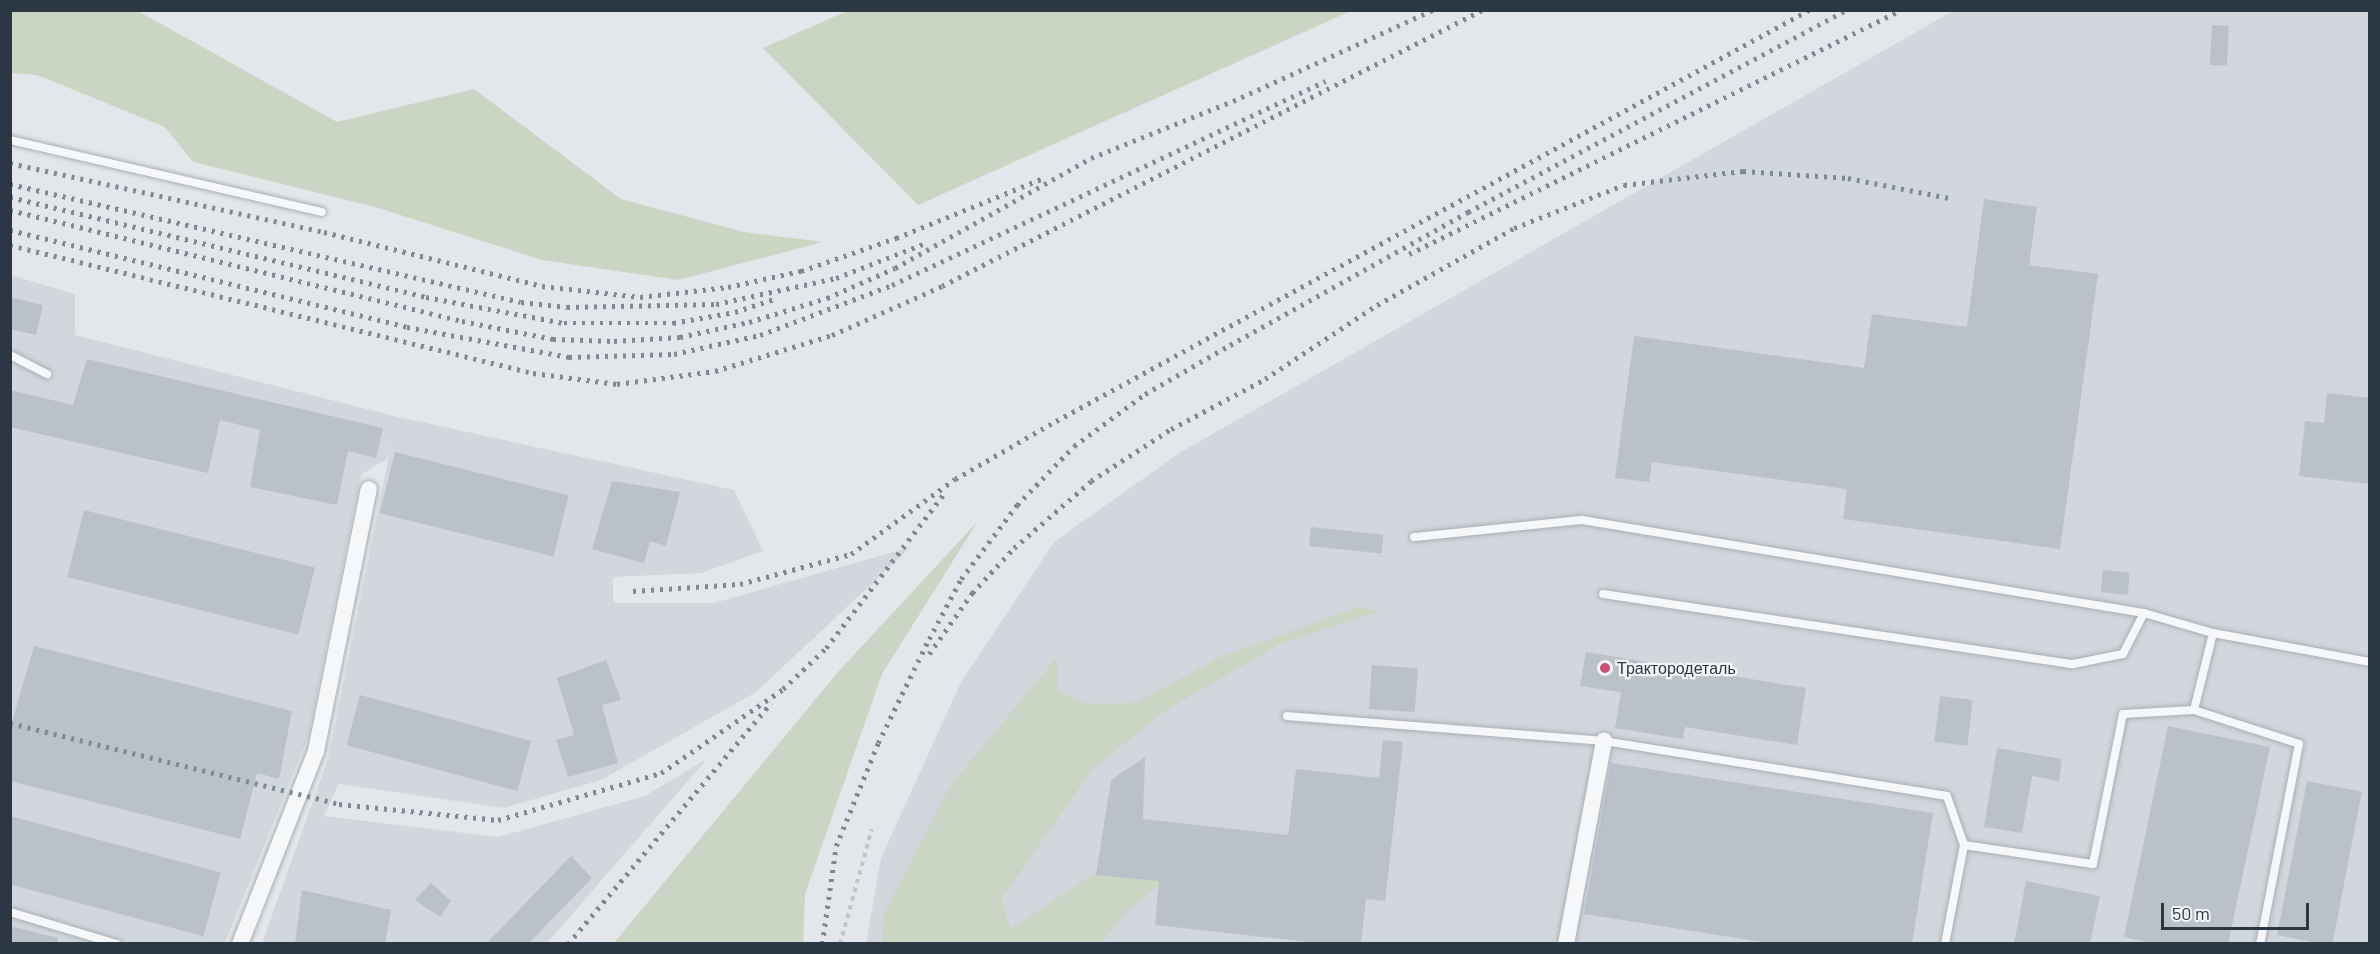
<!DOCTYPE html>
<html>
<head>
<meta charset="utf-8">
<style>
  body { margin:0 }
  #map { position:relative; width:2380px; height:954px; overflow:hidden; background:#e3e7eb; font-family:Barlow,sans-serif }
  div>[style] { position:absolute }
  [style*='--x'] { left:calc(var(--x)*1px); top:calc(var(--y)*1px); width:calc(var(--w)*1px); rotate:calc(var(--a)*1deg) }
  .built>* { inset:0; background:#d1d7dd }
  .green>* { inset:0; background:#cbd5c4 }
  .building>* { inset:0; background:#bac1c8; transform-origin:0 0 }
  .path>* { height:4px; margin-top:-2px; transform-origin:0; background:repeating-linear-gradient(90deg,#c1c5ca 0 4.5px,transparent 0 9px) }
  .roads { filter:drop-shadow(0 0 2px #a8afb5) drop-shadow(0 0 2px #a8afb5) }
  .service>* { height:8px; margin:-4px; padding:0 4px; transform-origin:4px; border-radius:4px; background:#f6f7f9 }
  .minor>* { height:16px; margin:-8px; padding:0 8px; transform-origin:8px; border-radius:8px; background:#f6f7f9 }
  .rail>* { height:4.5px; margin-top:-2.25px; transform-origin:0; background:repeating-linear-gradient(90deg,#7c8a94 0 3px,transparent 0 9px) }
  .dots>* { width:16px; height:16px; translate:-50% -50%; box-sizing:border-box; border:3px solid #f3f6f8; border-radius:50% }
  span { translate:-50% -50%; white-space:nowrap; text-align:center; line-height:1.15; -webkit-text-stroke:4.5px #f3f6f8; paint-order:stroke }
  .poi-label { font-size:16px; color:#2b3843 }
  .left { translate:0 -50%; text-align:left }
  .frame { position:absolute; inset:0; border:12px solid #2b3843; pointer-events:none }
  .scale { position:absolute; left:2161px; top:903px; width:148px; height:27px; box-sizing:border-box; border:3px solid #2b3843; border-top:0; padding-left:8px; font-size:18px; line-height:21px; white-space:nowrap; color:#2b3843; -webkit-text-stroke:4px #f3f6f8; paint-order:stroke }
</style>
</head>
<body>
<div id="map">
  <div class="built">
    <div style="clip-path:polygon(1953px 11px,2369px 11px,2369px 943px,866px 944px,881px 858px,961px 682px,1054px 542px,1181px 452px)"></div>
    <div style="clip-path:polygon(10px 275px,75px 294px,75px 335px,398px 417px,734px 490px,763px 551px,701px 573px,613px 577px,613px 603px,714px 603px,911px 547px,756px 692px,601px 780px,504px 808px,339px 784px,324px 816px,498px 837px,645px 796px,707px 759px,547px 943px,262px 943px,328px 759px,393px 436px,388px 458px,361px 475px,308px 737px,225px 943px,11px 943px)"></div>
  </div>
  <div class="green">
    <div style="clip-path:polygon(10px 11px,138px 11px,337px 122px,474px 89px,621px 199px,744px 232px,823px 242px,678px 280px,542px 260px,375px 207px,193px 162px,165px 127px,37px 75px,11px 73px)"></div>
    <div style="clip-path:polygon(847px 11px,847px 10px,1351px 11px,918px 205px,763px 48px)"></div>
    <div style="clip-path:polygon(978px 521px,882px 674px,805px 894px,803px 943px,614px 943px,838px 672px)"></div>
    <div style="clip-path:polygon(1358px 607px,1381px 611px,1278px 645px,1165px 711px,1092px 770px,1002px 898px,1010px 929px,1103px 868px,1166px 879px,1130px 909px,1100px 943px,882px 944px,884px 914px,950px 786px,1057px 657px,1057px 690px,1086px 704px,1136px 703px,1220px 657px)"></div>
  </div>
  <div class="building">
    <div style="left:2212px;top:25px;width:17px;height:40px;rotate:3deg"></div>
    <div style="clip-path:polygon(1984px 199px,2037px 207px,2029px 265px,2098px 274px,2060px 549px,1843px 519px,1847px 489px,1652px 462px,1649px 482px,1615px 478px,1634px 336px,1864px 368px,1872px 314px,1967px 327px)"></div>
    <div style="clip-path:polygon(10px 297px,43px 305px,36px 335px,10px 329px)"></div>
    <div style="clip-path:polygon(87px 359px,383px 428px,376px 458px,348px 451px,337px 505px,250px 487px,260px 430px,220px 420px,208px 473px,10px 427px,10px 390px,73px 405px)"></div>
    <div style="clip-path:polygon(2327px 393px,2370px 398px,2370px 484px,2299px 476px,2305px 421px,2324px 423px)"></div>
    <div style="left:395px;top:452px;width:179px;height:63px;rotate:14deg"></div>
    <div style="clip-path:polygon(612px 481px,680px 492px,666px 546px,650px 541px,644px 563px,592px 549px)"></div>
    <div style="left:84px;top:510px;width:238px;height:69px;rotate:14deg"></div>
    <div style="left:1311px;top:527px;width:73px;height:19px;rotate:6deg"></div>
    <div style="left:2103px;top:570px;width:27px;height:22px;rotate:6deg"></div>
    <div style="clip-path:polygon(34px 646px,292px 711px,279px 779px,257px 773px,240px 839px,10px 781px,10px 729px)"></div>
    <div style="clip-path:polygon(1586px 652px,1806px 688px,1797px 745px,1685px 727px,1683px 739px,1615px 728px,1621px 692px,1580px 686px)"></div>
    <div style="clip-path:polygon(606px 660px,621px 700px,602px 705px,618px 763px,568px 777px,556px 740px,574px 735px,557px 678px)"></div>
    <div style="left:1372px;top:665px;width:46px;height:44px;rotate:4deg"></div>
    <div style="left:360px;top:695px;width:177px;height:52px;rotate:15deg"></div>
    <div style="left:1940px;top:696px;width:33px;height:46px;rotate:7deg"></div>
    <div style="clip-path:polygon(2168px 726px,2270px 747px,2228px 944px,2155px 944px,2124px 937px)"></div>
    <div style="clip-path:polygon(1383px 740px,1403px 742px,1385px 901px,1366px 899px,1361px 944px,1326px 944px,1155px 925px,1159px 881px,1096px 875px,1111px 780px,1145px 757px,1143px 819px,1288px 835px,1296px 769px,1379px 778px)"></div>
    <div style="clip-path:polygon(1997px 748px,2062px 759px,2059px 781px,2032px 776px,2022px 833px,1984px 827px)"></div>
    <div style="clip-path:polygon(1611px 763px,1933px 813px,1912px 944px,1775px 944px,1584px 914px)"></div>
    <div style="left:2307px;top:781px;width:56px;height:157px;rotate:11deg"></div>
    <div style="left:10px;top:816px;width:218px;height:66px;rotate:15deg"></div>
    <div style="clip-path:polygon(571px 856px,592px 878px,528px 944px,486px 944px)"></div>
    <div style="clip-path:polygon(2026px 881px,2100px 896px,2090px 944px,2014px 944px)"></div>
    <div style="clip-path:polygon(431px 883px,451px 901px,440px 917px,415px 900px)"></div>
    <div style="clip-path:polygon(302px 890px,391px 910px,385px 944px,295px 944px)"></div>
    <div style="clip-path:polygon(10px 926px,58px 938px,57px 944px,10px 944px)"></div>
  </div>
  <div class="path">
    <div style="--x:840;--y:944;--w:119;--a:-74.5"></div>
  </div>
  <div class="roads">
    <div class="service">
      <div style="--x:10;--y:140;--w:320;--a:13"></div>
      <div style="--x:10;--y:355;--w:42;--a:27.2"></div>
      <div style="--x:1414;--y:537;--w:169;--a:-5.8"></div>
      <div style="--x:1582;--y:520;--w:570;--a:9.4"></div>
      <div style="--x:1603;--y:594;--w:475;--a:8.5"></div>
      <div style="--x:2073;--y:664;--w:51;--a:-11.3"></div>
      <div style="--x:2123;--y:654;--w:46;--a:-62.9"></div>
      <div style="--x:2144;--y:613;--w:72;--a:16.2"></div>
      <div style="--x:2213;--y:633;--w:160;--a:10.5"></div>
      <div style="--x:2194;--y:710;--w:79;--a:-76.1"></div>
      <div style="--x:1287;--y:716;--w:318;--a:4.5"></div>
      <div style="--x:1604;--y:741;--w:347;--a:9.1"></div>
      <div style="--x:1947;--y:796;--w:52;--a:70.9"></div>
      <div style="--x:1964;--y:845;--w:130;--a:8.4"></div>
      <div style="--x:2093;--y:864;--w:153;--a:-78.7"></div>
      <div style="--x:2123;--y:714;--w:71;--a:-3.2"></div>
      <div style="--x:2194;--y:710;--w:110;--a:17.9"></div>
      <div style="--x:2299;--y:744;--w:204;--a:101"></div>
      <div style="--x:10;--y:912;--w:112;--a:16.7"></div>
      <div style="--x:1945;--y:944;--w:101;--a:-79.1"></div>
    </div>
    <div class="minor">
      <div style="--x:240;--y:944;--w:207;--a:-68.5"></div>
      <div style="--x:316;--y:751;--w:267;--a:-78.6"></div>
      <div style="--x:1566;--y:944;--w:207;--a:-79.4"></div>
    </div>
  </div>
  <div class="rail">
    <div style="--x:10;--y:163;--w:321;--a:12.4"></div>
    <div style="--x:324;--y:232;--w:225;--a:13.9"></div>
    <div style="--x:542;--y:286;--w:99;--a:6.4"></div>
    <div style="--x:640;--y:297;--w:89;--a:-6.5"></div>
    <div style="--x:728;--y:287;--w:75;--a:-12.4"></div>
    <div style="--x:801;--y:271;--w:101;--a:-19.2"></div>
    <div style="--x:896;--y:238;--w:157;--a:-22.1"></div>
    <div style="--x:10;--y:184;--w:524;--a:13"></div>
    <div style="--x:521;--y:302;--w:46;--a:6.2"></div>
    <div style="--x:567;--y:307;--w:149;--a:-1.2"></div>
    <div style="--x:716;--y:304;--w:123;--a:-12.2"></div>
    <div style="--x:836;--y:278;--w:97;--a:-21.3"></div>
    <div style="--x:10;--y:197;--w:428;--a:13.5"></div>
    <div style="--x:426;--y:297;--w:140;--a:10.7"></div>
    <div style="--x:564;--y:323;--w:109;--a:0"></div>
    <div style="--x:673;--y:323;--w:63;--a:-10.1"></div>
    <div style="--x:735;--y:312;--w:44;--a:-18.4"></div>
    <div style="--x:10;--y:210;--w:465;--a:13.8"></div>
    <div style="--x:462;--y:321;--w:93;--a:11.2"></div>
    <div style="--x:553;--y:339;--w:61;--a:1.9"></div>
    <div style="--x:614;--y:341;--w:66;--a:-3.5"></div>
    <div style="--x:680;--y:337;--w:71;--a:-12.3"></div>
    <div style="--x:749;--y:322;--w:82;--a:-17.1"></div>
    <div style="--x:827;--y:298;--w:74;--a:-23.8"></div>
    <div style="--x:895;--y:268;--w:225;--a:-29.3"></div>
    <div style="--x:1091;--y:158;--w:153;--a:-21.9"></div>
    <div style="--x:1233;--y:101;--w:220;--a:-24.5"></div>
    <div style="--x:10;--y:230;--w:409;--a:13.7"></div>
    <div style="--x:407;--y:327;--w:165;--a:10.5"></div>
    <div style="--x:569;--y:357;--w:105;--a:-1.6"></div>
    <div style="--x:674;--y:354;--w:88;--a:-12.5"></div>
    <div style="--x:760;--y:335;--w:141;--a:-20.7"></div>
    <div style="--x:892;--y:285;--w:479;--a:-25.2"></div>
    <div style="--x:10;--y:245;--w:538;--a:13.75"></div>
    <div style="--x:533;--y:373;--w:85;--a:7.5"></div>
    <div style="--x:617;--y:384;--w:99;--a:-7.6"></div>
    <div style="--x:715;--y:371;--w:122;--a:-17.1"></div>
    <div style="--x:832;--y:335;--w:120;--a:-24"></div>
    <div style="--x:942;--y:286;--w:606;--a:-27.07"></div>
    <div style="--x:1409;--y:254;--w:549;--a:-26.38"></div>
    <div style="--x:633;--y:591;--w:107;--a:-3.7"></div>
    <div style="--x:740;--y:584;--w:115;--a:-15.1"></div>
    <div style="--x:851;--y:554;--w:128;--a:-35.8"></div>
    <div style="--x:955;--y:479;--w:116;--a:-29.9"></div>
    <div style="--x:1056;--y:421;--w:858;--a:-28.63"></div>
    <div style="--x:929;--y:654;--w:75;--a:-54.8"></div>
    <div style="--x:972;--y:593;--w:62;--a:-47"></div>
    <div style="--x:1014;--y:548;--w:102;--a:-41"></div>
    <div style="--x:1091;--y:481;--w:95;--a:-33"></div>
    <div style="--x:1171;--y:429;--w:106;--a:-28"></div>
    <div style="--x:1265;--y:379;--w:134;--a:-33.5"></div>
    <div style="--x:1377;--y:305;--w:157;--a:-29.3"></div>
    <div style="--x:1514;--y:228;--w:118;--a:-21.4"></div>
    <div style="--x:1624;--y:185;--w:120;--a:-6.7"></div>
    <div style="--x:1743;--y:171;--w:105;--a:3.8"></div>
    <div style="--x:1848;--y:178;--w:103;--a:11.2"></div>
    <div style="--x:10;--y:723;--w:339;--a:13.8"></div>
    <div style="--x:339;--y:804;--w:160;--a:5.7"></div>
    <div style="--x:498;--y:820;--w:170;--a:-16.1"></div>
    <div style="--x:661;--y:773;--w:148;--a:-34.5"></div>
    <div style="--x:783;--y:689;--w:59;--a:-43.6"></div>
    <div style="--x:826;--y:648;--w:198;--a:-52.6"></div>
    <div style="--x:568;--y:944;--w:315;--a:-49.9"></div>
    <div style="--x:822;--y:944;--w:99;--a:-81.9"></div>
    <div style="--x:836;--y:846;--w:111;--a:-67.8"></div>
    <div style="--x:878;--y:743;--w:116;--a:-63.9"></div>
    <div style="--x:929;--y:639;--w:68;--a:-61.9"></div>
    <div style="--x:961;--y:579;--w:93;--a:-52.9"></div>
    <div style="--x:1017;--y:505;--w:82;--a:-46"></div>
    <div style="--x:1074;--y:446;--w:88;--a:-36.2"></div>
    <div style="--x:1145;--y:394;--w:98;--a:-30"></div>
    <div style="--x:1230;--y:345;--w:273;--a:-29.2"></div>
    <div style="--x:1468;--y:212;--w:429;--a:-28.1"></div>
  </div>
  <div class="dots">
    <div style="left:1605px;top:668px;background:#cd4b75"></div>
  </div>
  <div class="poi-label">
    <span class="left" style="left:1617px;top:668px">Трактородеталь</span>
  </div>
  <div class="frame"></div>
  <div class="scale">50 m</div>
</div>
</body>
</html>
